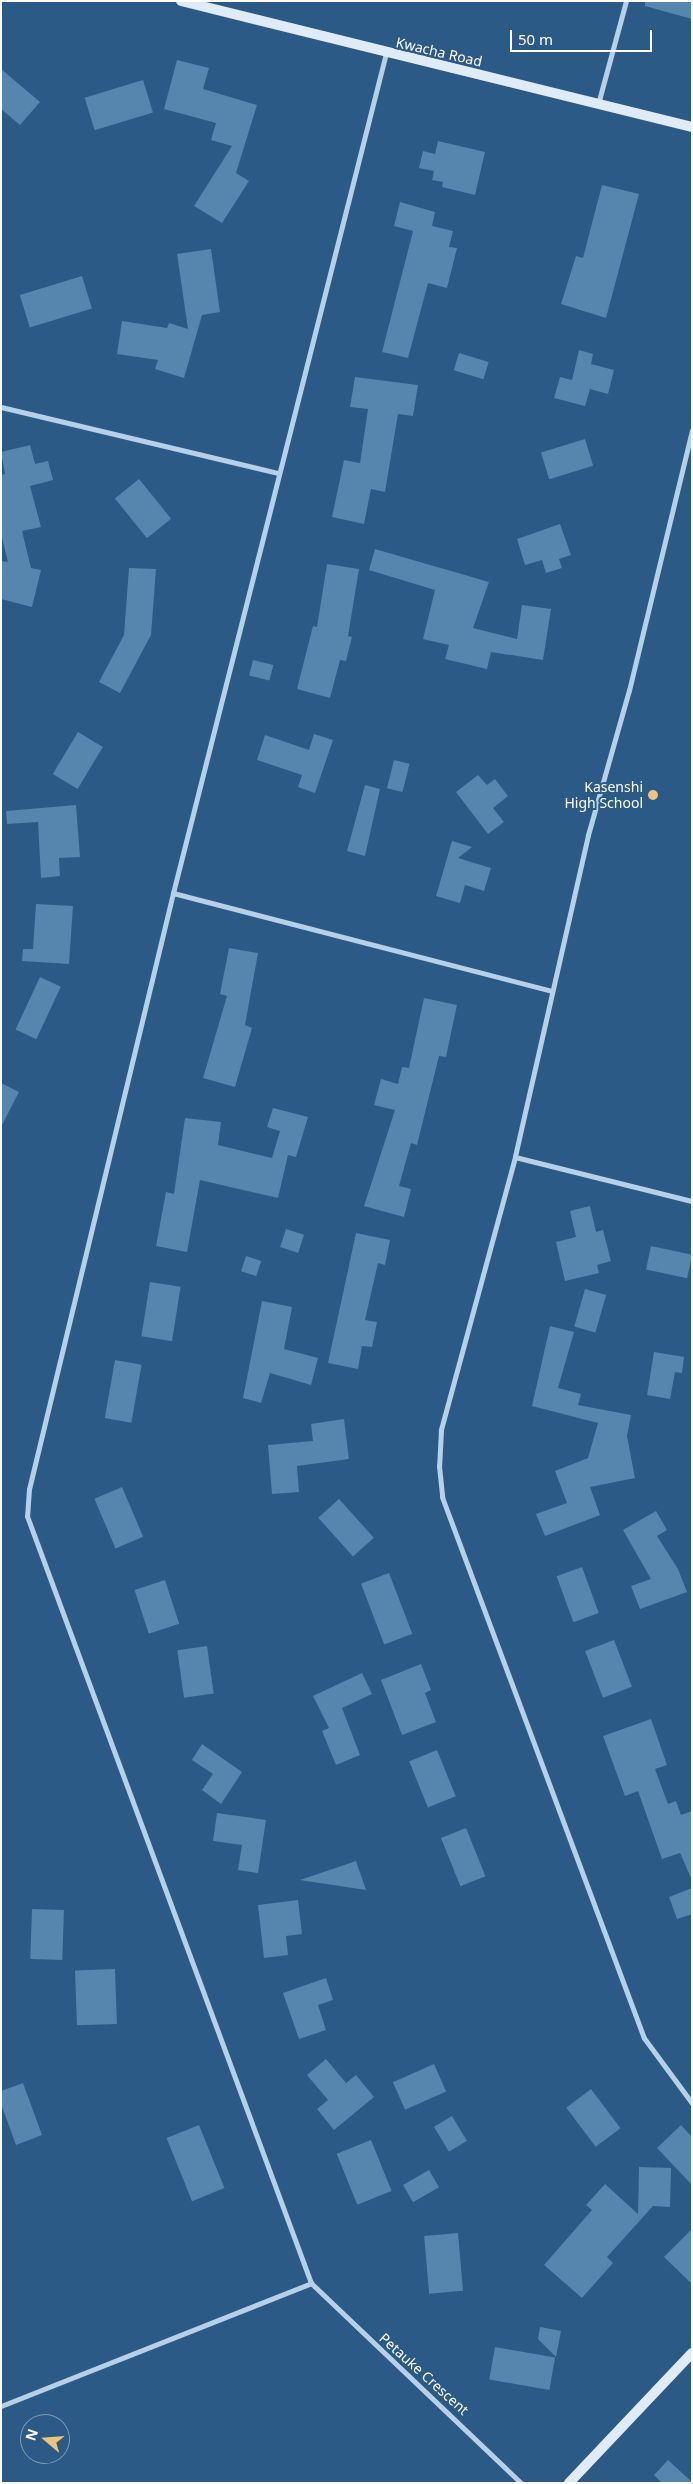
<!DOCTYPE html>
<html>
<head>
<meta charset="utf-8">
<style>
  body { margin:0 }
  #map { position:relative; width:693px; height:2484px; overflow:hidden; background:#2a5a85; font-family:"Noto Sans",sans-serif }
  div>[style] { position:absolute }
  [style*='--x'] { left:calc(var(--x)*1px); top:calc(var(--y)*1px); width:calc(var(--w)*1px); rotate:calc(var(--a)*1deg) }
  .building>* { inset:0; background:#5685ae; transform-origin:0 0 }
  .street>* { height:5px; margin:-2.5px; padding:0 2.5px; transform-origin:2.5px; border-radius:2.5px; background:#b5d0e7 }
  .secondary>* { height:10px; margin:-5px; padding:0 5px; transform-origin:5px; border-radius:5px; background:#dfebf7 }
  .dots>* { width:14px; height:14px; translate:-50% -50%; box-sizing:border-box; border:2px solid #2a5a85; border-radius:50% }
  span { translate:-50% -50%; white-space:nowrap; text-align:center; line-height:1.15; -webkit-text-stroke:4px #2a5a85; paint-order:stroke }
  .street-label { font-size:14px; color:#fff }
  .poi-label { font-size:14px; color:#fff }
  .right { translate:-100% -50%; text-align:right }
  .frame { position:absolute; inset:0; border:2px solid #fff; pointer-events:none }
  .north { position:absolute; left:20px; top:2414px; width:50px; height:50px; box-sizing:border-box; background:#2a5a85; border:1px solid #7f9cb6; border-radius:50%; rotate:288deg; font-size:14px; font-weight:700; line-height:20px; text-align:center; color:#fff }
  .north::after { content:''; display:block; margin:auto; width:18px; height:22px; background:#edc47d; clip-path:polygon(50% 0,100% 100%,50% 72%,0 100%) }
  .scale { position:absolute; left:510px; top:30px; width:142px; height:22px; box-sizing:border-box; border:2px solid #fff; border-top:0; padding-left:6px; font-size:15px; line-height:18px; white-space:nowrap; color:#fff; -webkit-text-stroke:4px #2a5a85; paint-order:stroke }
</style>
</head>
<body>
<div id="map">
  <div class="building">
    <div style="clip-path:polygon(645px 1px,692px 1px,692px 19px,645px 6px)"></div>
    <div style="clip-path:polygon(177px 60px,209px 68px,203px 89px,257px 105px,236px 173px,249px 181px,222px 223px,194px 206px,232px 146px,211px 140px,216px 123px,164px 109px)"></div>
    <div style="clip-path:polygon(1px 69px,40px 102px,20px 125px,1px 109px)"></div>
    <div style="left:143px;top:80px;width:34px;height:61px;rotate:73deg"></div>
    <div style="clip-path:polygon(438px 141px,485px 152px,475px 195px,442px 187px,443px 182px,432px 180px,434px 171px,419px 168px,423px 151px,435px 154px)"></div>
    <div style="clip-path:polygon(602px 185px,639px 194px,606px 318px,561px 304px,576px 256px,583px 258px)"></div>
    <div style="clip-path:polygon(400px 202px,435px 212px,432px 226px,453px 231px,449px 247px,457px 248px,447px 288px,428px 283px,408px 358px,382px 352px,413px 231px,394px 226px)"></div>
    <div style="clip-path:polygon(211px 249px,220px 312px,202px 315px,184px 378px,155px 369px,158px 360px,117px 354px,122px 321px,167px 328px,169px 323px,188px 329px,177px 254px)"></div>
    <div style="left:82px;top:276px;width:34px;height:65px;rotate:73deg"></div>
    <div style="clip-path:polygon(579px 350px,593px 354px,591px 364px,614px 370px,608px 394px,590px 389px,585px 406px,554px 398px,560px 377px,572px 380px)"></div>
    <div style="left:459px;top:353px;width:31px;height:18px;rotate:17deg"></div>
    <div style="clip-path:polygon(355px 377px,418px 385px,413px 416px,398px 414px,385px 492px,371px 489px,364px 524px,332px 517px,344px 460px,360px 463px,368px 409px,350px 407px)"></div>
    <div style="left:585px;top:439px;width:28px;height:46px;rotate:73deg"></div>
    <div style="clip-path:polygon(30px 445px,35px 464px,48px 461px,53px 480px,30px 486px,41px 527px,22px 531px,31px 568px,41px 570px,32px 607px,1px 599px,1px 561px,8px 562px,1px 534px,1px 475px,5px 474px,1px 452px)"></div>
    <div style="left:139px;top:479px;width:51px;height:31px;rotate:51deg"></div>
    <div style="clip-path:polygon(560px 524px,571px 555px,559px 559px,562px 568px,546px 573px,542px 560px,525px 565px,517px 539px)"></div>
    <div style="clip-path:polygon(375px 549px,489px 582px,473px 628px,517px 639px,522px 605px,551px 609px,543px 660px,491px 652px,487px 669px,445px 659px,449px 645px,423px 639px,435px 590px,369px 570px)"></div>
    <div style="clip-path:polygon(327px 564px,359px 569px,348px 636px,352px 637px,346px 661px,340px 660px,330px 698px,297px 689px,313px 626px,317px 627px)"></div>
    <div style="clip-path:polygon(129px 568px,156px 569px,151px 635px,120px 693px,99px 682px,124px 635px)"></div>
    <div style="left:253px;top:660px;width:21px;height:16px;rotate:14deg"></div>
    <div style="left:78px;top:732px;width:29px;height:49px;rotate:31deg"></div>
    <div style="clip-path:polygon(314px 734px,333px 740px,315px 793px,298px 787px,302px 775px,257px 760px,265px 735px,309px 750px)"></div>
    <div style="left:394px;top:760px;width:16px;height:29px;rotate:14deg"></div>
    <div style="clip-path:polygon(478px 775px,487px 785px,495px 779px,508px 796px,493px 808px,504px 822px,488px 834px,456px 792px)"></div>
    <div style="clip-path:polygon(365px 785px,380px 789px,365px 856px,347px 851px)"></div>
    <div style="clip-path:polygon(76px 805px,80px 857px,59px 858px,60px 876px,41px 878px,38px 822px,7px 824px,6px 811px)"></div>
    <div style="clip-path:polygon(452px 841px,472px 847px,458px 858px,491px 868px,484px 891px,465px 885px,460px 903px,436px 896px)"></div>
    <div style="clip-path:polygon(36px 904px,73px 906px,69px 964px,22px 961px,23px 949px,33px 949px)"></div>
    <div style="clip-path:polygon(229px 948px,258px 953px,245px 1025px,252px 1028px,235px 1087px,203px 1078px,227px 996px,220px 994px)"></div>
    <div style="left:40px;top:977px;width:23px;height:58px;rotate:25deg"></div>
    <div style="clip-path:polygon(424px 998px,457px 1005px,446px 1057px,439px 1056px,417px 1145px,411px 1143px,399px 1186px,411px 1189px,404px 1217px,364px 1206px,395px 1110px,374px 1105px,381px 1079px,398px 1084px,402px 1067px,409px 1068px)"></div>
    <div style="clip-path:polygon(1px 1083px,19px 1092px,1px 1127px)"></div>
    <div style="clip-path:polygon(273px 1108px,308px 1117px,296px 1157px,288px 1155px,278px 1198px,200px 1180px,187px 1252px,156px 1246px,166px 1192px,174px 1194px,185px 1118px,221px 1122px,218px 1145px,272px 1158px,280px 1131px,267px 1127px)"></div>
    <div style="clip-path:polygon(590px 1206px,596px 1232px,603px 1230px,611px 1261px,597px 1265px,599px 1273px,565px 1281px,556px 1242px,576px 1237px,570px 1211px)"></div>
    <div style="left:286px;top:1229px;width:19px;height:19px;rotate:18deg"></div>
    <div style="clip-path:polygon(356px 1233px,390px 1240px,385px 1265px,378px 1263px,365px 1320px,377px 1322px,372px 1347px,362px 1346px,358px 1369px,328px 1363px)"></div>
    <div style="left:651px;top:1246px;width:42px;height:24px;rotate:12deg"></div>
    <div style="left:246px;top:1256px;width:16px;height:16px;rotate:18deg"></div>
    <div style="left:150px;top:1282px;width:31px;height:55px;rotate:9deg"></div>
    <div style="left:585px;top:1289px;width:22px;height:39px;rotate:16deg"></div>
    <div style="clip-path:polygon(262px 1301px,292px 1307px,284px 1349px,318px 1358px,311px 1385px,270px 1373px,261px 1403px,243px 1398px)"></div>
    <div style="clip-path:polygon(550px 1326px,574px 1332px,558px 1388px,581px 1394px,578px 1405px,631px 1415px,627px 1436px,635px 1478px,590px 1487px,600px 1515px,545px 1536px,536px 1514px,567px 1503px,555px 1471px,588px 1458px,598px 1423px,532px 1406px)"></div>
    <div style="clip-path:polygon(654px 1352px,684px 1357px,682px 1373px,675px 1372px,670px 1399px,647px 1395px)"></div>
    <div style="left:115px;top:1360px;width:27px;height:59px;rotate:10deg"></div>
    <div style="clip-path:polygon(344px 1419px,349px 1459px,297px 1466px,299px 1492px,272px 1494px,268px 1445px,313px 1441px,311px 1424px)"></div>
    <div style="left:122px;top:1487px;width:54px;height:30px;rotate:67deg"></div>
    <div style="left:339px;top:1499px;width:52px;height:28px;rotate:48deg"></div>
    <div style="clip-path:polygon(656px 1511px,667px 1530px,657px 1536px,678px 1569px,687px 1592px,640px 1609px,631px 1586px,651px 1579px,623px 1530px)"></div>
    <div style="left:582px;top:1567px;width:49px;height:27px;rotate:70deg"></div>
    <div style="left:389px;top:1573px;width:65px;height:30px;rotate:69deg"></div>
    <div style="left:165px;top:1580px;width:46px;height:32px;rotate:72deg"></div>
    <div style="left:614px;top:1640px;width:50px;height:31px;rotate:69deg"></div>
    <div style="left:207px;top:1646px;width:48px;height:30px;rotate:82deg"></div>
    <div style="clip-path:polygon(421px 1664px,431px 1690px,425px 1693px,436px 1722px,402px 1735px,381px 1680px)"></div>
    <div style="clip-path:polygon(362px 1673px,372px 1694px,342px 1708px,360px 1755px,336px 1765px,322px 1731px,329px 1728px,313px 1696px)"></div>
    <div style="clip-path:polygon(651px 1719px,667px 1765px,655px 1769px,668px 1804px,676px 1801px,681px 1815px,692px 1811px,692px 1880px,680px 1853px,662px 1859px,638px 1791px,625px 1796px,603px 1736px)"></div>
    <div style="clip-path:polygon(202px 1744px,242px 1772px,221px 1804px,202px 1790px,213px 1774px,192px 1760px)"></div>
    <div style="left:437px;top:1750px;width:50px;height:30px;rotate:68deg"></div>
    <div style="clip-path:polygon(217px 1813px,266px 1820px,258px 1873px,238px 1870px,242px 1845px,213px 1841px)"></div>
    <div style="left:466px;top:1828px;width:52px;height:27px;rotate:68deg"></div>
    <div style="clip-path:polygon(356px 1861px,366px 1890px,300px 1880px)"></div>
    <div style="clip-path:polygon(692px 1888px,692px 1914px,677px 1919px,669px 1897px)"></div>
    <div style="clip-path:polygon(298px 1900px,302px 1934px,286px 1936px,288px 1955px,264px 1958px,258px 1905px)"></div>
    <div style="left:32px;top:1909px;width:32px;height:50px;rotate:2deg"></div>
    <div style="left:115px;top:1969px;width:55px;height:40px;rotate:88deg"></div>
    <div style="clip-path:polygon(326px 1978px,333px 2000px,318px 2005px,326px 2030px,299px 2039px,283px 1993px)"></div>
    <div style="clip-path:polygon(326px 2059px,346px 2083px,356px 2075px,374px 2097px,334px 2130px,317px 2109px,328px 2100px,307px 2075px)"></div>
    <div style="left:434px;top:2064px;width:30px;height:45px;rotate:66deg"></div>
    <div style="clip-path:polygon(23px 2083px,42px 2135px,16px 2145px,1px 2104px,1px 2091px)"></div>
    <div style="left:591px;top:2089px;width:49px;height:31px;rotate:53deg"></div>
    <div style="left:452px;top:2116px;width:29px;height:21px;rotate:59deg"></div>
    <div style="left:199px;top:2125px;width:68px;height:35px;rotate:68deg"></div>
    <div style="clip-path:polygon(681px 2125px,692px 2137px,692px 2185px,657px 2148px)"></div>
    <div style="left:371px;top:2140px;width:55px;height:37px;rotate:68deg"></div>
    <div style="clip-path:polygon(639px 2167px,671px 2168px,670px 2207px,653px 2206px,607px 2257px,613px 2263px,582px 2298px,544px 2265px,592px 2210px,586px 2205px,605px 2184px,638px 2214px)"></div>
    <div style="left:429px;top:2170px;width:20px;height:30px;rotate:60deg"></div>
    <div style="clip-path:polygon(692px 2229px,692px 2284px,664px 2257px)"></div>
    <div style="left:458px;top:2233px;width:58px;height:34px;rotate:85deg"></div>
    <div style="clip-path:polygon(540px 2327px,561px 2331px,556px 2357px,538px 2339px)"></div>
    <div style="left:495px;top:2347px;width:61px;height:33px;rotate:10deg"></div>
    <div style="clip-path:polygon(668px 2460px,692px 2482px,692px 2483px,662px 2483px,654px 2475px)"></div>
  </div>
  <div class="street">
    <div style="--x:386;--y:53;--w:867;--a:104.23"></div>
    <div style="--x:173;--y:893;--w:613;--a:103.58"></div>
    <div style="--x:29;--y:1489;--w:27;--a:94"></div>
    <div style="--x:27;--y:1516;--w:818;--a:69.68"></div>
    <div style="--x:311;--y:2283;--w:290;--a:43.6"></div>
    <div style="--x:598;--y:104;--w:107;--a:-74.8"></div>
    <div style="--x:1;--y:407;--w:284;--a:13.4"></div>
    <div style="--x:692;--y:430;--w:268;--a:103.6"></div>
    <div style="--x:629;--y:690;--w:151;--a:105.8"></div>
    <div style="--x:588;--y:835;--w:330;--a:102.8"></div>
    <div style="--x:515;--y:1157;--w:283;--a:105.2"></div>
    <div style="--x:441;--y:1430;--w:36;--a:93"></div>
    <div style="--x:439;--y:1466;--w:31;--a:84"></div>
    <div style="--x:442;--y:1497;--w:577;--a:69.53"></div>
    <div style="--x:644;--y:2038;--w:81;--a:53.6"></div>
    <div style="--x:173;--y:893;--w:390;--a:14.5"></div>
    <div style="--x:515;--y:1157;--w:182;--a:14"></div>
    <div style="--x:1;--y:2406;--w:334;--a:-21.6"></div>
  </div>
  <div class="secondary">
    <div style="--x:181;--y:1;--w:526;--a:13.85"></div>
    <div style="--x:569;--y:2483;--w:179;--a:-46.6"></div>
  </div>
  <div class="dots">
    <div style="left:653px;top:795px;background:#edc47d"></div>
  </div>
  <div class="street-label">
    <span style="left:439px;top:52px;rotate:13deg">Kwacha Road</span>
    <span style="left:424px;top:2374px;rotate:42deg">Petauke Crescent</span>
  </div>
  <div class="poi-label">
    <span class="right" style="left:643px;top:795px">Kasenshi<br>High School</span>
  </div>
  <div class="frame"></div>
  <div class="north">N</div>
  <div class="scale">50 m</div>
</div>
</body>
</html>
